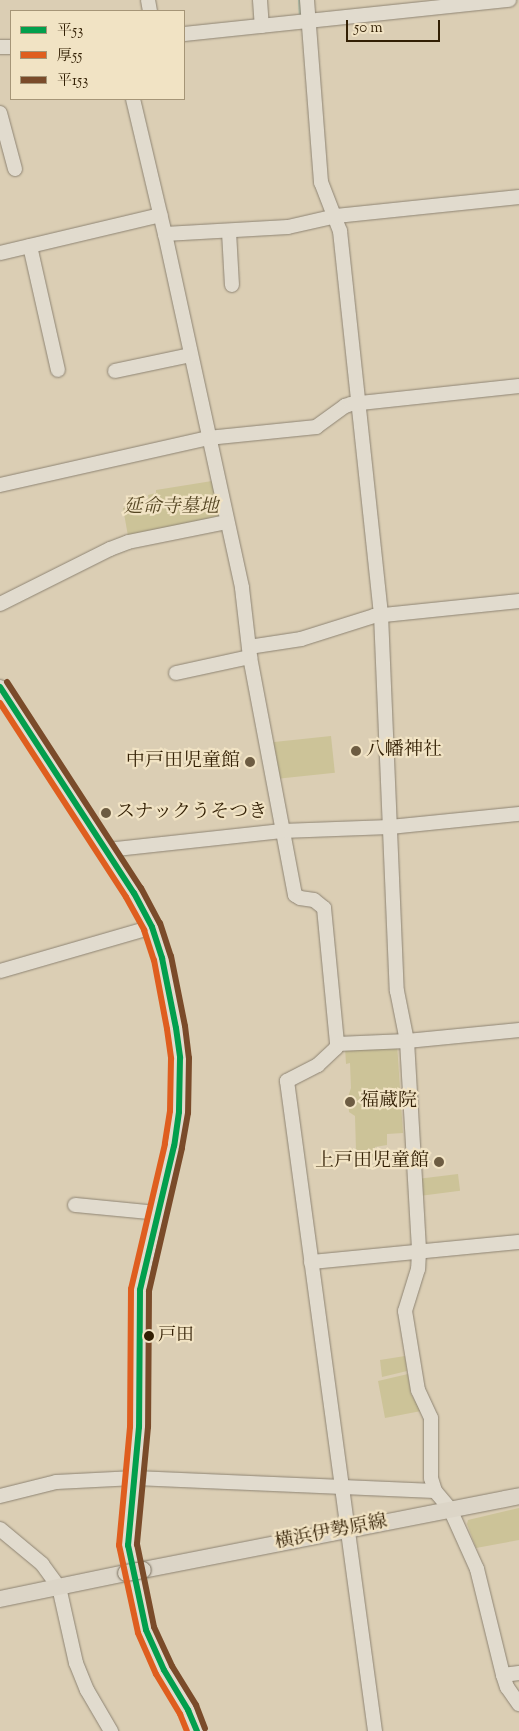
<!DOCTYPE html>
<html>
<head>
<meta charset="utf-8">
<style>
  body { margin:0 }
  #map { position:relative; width:519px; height:1731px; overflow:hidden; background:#dbceb4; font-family:"Sorts Mill Goudy","Noto Serif JP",serif }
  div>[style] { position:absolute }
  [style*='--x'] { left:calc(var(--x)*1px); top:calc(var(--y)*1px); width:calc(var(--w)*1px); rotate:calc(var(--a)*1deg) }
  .green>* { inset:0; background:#ccc398; transform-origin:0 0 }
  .stream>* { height:4px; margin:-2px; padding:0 2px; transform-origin:2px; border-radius:2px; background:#acbfaa }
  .roads { filter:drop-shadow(0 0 1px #8e8473) drop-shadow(0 0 1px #8e8473) }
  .minor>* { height:14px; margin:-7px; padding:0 7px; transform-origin:7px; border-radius:7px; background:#e1dbce }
  .major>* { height:16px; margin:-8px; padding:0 8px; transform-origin:8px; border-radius:8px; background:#dcd5c7 }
  .bridges { filter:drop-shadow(0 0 1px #766c5b) drop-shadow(0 0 1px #766c5b) }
  .major-bridge>* { height:16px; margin:-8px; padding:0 8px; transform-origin:8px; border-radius:8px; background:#dcd5c7 }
  .bus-1>* { height:6px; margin:-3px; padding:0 3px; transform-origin:3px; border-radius:3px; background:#029f4d }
  .bus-2>* { height:6px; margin:-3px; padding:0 3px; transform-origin:3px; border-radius:3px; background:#df5e1f }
  .bus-3>* { height:6px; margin:-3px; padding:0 3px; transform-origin:3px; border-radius:3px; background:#7a4b2a }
  .dots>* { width:14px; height:14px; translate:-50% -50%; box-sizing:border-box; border:2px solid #f1e3c4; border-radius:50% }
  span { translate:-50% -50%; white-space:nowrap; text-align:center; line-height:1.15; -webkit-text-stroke:4.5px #f1e3c4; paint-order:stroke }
  .bus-label { font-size:18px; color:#321f04 }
  .left { translate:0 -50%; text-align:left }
  .park-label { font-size:19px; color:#554623; font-style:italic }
  .poi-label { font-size:19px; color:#321f04 }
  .right { translate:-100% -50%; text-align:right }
  .street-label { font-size:19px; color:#321f04 }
  .legend { position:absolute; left:10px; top:10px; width:175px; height:90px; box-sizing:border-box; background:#f1e3c4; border:1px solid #a59577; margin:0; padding:6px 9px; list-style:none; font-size:15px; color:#321f04 }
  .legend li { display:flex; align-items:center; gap:10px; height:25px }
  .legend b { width:25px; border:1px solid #a59577 }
  .scale { position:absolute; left:346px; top:20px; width:94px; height:22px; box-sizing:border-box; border:2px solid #321f04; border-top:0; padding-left:6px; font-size:15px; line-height:18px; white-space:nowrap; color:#321f04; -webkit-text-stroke:4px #f1e3c4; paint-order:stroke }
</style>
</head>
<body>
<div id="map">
  <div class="green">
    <div style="clip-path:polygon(212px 481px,220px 517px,128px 536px,123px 508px,149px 502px,148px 495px,156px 493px,156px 490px)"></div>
    <div style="left:331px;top:736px;width:37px;height:62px;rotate:84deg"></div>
    <div style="clip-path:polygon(397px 1044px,403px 1133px,387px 1134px,387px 1145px,375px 1147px,375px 1157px,358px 1160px,358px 1152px,356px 1151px,355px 1116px,349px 1112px,348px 1097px,351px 1088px,350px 1063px,346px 1064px,345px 1047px)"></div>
    <div style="left:458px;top:1174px;width:17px;height:39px;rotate:83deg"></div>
    <div style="clip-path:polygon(405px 1356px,407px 1371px,382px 1377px,380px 1360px)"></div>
    <div style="clip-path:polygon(408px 1374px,411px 1394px,421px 1411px,385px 1418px,378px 1381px)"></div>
    <div style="clip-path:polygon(519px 1508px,519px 1540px,476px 1548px,467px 1524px,468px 1520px)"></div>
  </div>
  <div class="stream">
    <div style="--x:300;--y:0;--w:17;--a:87"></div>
  </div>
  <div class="roads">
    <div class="minor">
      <div style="--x:148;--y:0;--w:11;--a:80"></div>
      <div style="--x:260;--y:0;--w:26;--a:86"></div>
      <div style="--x:307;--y:0;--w:183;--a:85.6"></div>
      <div style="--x:321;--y:182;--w:53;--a:68.8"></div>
      <div style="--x:340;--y:231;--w:386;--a:83.9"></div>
      <div style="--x:381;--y:615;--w:376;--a:87.6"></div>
      <div style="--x:397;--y:991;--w:51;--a:78.7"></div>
      <div style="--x:407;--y:1041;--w:211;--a:86.7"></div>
      <div style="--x:419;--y:1252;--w:17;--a:93"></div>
      <div style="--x:418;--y:1269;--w:44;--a:107.2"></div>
      <div style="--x:405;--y:1311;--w:80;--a:80.7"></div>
      <div style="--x:418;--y:1390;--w:31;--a:65"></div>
      <div style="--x:431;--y:1418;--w:60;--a:90"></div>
      <div style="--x:431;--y:1478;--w:14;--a:73"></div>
      <div style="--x:435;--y:1491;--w:23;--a:50"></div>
      <div style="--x:450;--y:1509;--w:66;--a:65.8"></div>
      <div style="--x:477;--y:1569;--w:109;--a:76.2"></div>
      <div style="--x:503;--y:1675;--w:13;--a:72"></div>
      <div style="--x:507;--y:1687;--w:21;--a:55"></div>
      <div style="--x:184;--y:34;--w:327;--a:-6"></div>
      <div style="--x:0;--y:47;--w:11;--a:0"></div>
      <div style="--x:133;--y:99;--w:139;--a:76.7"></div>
      <div style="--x:165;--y:234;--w:362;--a:77.7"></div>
      <div style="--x:242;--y:588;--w:69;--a:83.4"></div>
      <div style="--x:250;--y:657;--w:242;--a:79.3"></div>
      <div style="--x:295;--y:895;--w:6;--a:31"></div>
      <div style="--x:300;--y:898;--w:14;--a:8"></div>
      <div style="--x:314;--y:900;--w:13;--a:39"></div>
      <div style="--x:324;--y:908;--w:137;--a:84.5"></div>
      <div style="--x:337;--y:1044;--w:4;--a:104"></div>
      <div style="--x:336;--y:1048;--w:25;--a:137"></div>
      <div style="--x:318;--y:1065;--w:35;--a:153"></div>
      <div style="--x:287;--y:1081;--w:656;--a:82.29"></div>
      <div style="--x:0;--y:113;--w:58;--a:75"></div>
      <div style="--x:229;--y:232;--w:53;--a:86.8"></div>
      <div style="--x:165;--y:234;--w:123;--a:-3.3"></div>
      <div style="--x:288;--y:227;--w:49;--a:-12.9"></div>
      <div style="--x:336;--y:216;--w:184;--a:-5.9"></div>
      <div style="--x:30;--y:246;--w:127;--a:77.3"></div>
      <div style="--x:0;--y:253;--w:165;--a:-13.3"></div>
      <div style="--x:115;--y:371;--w:77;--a:-12"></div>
      <div style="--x:0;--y:485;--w:213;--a:-12.7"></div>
      <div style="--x:208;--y:438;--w:109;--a:-5.8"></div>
      <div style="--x:316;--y:427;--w:36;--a:-36"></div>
      <div style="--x:345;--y:406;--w:6;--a:-18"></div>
      <div style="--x:351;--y:404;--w:169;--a:-6.1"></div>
      <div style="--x:0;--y:604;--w:123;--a:-26.6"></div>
      <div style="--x:110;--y:549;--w:19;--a:-21"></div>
      <div style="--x:128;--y:542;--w:100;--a:-11.5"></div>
      <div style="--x:249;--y:647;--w:53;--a:-8.7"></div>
      <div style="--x:301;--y:639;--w:77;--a:-17.5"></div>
      <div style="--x:374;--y:616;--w:146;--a:-5.9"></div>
      <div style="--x:176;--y:673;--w:76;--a:-12.2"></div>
      <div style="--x:0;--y:687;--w:246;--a:57"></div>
      <div style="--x:134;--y:893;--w:38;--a:62"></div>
      <div style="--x:152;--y:927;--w:33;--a:72"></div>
      <div style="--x:162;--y:958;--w:71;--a:78.7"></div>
      <div style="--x:176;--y:1028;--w:30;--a:82"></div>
      <div style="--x:180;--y:1058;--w:54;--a:91.1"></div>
      <div style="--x:179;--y:1112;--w:34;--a:98"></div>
      <div style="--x:174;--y:1146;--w:121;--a:103.9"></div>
      <div style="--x:145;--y:1263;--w:27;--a:100"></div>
      <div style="--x:140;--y:1290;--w:137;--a:90.4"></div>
      <div style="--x:139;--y:1427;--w:119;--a:95.3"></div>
      <div style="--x:128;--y:1545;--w:87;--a:78"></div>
      <div style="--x:146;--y:1630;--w:44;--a:65.8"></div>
      <div style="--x:164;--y:1670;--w:47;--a:59"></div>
      <div style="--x:188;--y:1710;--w:23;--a:67"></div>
      <div style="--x:107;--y:850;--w:176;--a:-6.2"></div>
      <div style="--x:282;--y:831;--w:108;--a:-2.1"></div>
      <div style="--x:390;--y:827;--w:130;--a:-5.8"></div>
      <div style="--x:0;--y:971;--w:158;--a:-16.1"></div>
      <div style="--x:337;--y:1044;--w:70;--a:-2.5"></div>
      <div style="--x:407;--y:1041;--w:113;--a:-5.6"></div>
      <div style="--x:75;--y:1205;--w:83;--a:5.5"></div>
      <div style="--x:311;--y:1262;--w:209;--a:-5.5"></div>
      <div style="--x:0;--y:1496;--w:58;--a:-14"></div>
      <div style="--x:56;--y:1482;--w:79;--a:-2.9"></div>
      <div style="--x:135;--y:1478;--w:300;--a:2.5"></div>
      <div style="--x:0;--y:1529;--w:55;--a:39.8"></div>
      <div style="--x:42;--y:1564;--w:29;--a:54"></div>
      <div style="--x:59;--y:1587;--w:78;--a:77.4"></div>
      <div style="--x:76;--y:1663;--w:29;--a:68"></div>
      <div style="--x:87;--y:1690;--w:48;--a:59.7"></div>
      <div style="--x:503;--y:1675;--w:16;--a:-7"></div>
    </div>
    <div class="major">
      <div style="--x:143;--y:1570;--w:383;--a:-11.1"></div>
      <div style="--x:0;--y:1599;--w:129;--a:-11.7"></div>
    </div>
  </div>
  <div class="bridges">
    <div class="major-bridge">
      <div style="--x:126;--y:1573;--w:17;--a:-10"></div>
    </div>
  </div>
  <div class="bus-1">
    <div style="--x:0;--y:687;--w:246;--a:57"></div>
    <div style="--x:134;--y:893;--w:38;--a:62"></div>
    <div style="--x:152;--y:927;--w:33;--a:72"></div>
    <div style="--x:162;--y:958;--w:71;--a:78.7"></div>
    <div style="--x:176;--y:1028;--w:30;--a:82"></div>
    <div style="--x:180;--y:1058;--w:54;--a:91.1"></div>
    <div style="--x:179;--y:1112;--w:34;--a:98"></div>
    <div style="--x:174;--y:1146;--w:148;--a:103.3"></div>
    <div style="--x:140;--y:1290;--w:137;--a:90.4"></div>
    <div style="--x:139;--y:1427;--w:119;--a:95.3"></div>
    <div style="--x:128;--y:1545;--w:87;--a:78"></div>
    <div style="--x:146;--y:1630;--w:44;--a:65.8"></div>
    <div style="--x:164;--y:1670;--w:47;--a:59"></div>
    <div style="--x:188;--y:1710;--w:23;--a:67"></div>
  </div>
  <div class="bus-2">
    <div style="--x:0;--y:703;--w:231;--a:57"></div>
    <div style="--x:126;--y:897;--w:38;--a:61"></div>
    <div style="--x:144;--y:930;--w:32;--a:72"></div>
    <div style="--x:154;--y:960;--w:70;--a:79.3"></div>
    <div style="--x:167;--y:1029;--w:30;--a:82"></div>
    <div style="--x:171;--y:1059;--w:52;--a:91.1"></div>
    <div style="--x:170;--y:1111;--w:33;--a:99"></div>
    <div style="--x:165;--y:1144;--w:149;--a:103.2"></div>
    <div style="--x:131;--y:1289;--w:138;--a:90.4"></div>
    <div style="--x:130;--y:1427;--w:119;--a:95.3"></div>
    <div style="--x:119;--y:1545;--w:90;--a:77.8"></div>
    <div style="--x:138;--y:1633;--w:45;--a:66.3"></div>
    <div style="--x:156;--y:1674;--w:47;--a:59"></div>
    <div style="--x:180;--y:1714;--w:18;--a:68"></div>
  </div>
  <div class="bus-3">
    <div style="--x:7;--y:682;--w:246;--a:57"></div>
    <div style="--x:141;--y:888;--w:40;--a:62"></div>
    <div style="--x:160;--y:923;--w:35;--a:72"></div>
    <div style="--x:171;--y:956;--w:71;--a:78.7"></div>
    <div style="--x:185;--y:1026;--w:32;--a:83"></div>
    <div style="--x:189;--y:1058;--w:55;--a:91"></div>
    <div style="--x:188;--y:1113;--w:36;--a:100"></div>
    <div style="--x:182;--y:1148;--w:147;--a:103"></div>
    <div style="--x:149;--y:1291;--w:136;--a:90.4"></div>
    <div style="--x:148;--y:1427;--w:118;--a:95.4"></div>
    <div style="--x:137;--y:1544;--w:85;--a:78.4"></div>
    <div style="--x:154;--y:1627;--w:43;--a:65.2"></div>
    <div style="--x:172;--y:1666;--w:46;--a:58.4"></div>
    <div style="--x:196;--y:1705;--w:25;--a:69"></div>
  </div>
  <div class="dots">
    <div style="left:356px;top:751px;background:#6d5c42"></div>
    <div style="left:250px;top:762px;background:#6d5c42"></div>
    <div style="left:106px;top:813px;background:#6d5c42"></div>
    <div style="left:350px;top:1102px;background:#6d5c42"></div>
    <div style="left:439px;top:1162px;background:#6d5c42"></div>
    <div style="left:149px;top:1336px;background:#321f04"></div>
  </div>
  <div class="bus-label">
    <span class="left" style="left:158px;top:1336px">戸田</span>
  </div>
  <div class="park-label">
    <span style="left:171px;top:508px">延命寺墓地</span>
  </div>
  <div class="poi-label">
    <span class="left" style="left:366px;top:751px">八幡神社</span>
    <span class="right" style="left:240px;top:762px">中戸田児童館</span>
    <span class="left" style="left:116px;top:813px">スナックうそつき</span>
    <span class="left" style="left:360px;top:1102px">福蔵院</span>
    <span class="right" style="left:429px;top:1162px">上戸田児童館</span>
  </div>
  <div class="street-label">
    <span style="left:331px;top:1533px;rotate:-11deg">横浜伊勢原線</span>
  </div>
  <ul class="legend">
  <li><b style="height:6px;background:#029f4d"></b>平53</li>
  <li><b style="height:6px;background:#df5e1f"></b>厚55</li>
  <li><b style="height:6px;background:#7a4b2a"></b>平153</li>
  </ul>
  <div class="scale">50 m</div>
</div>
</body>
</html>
